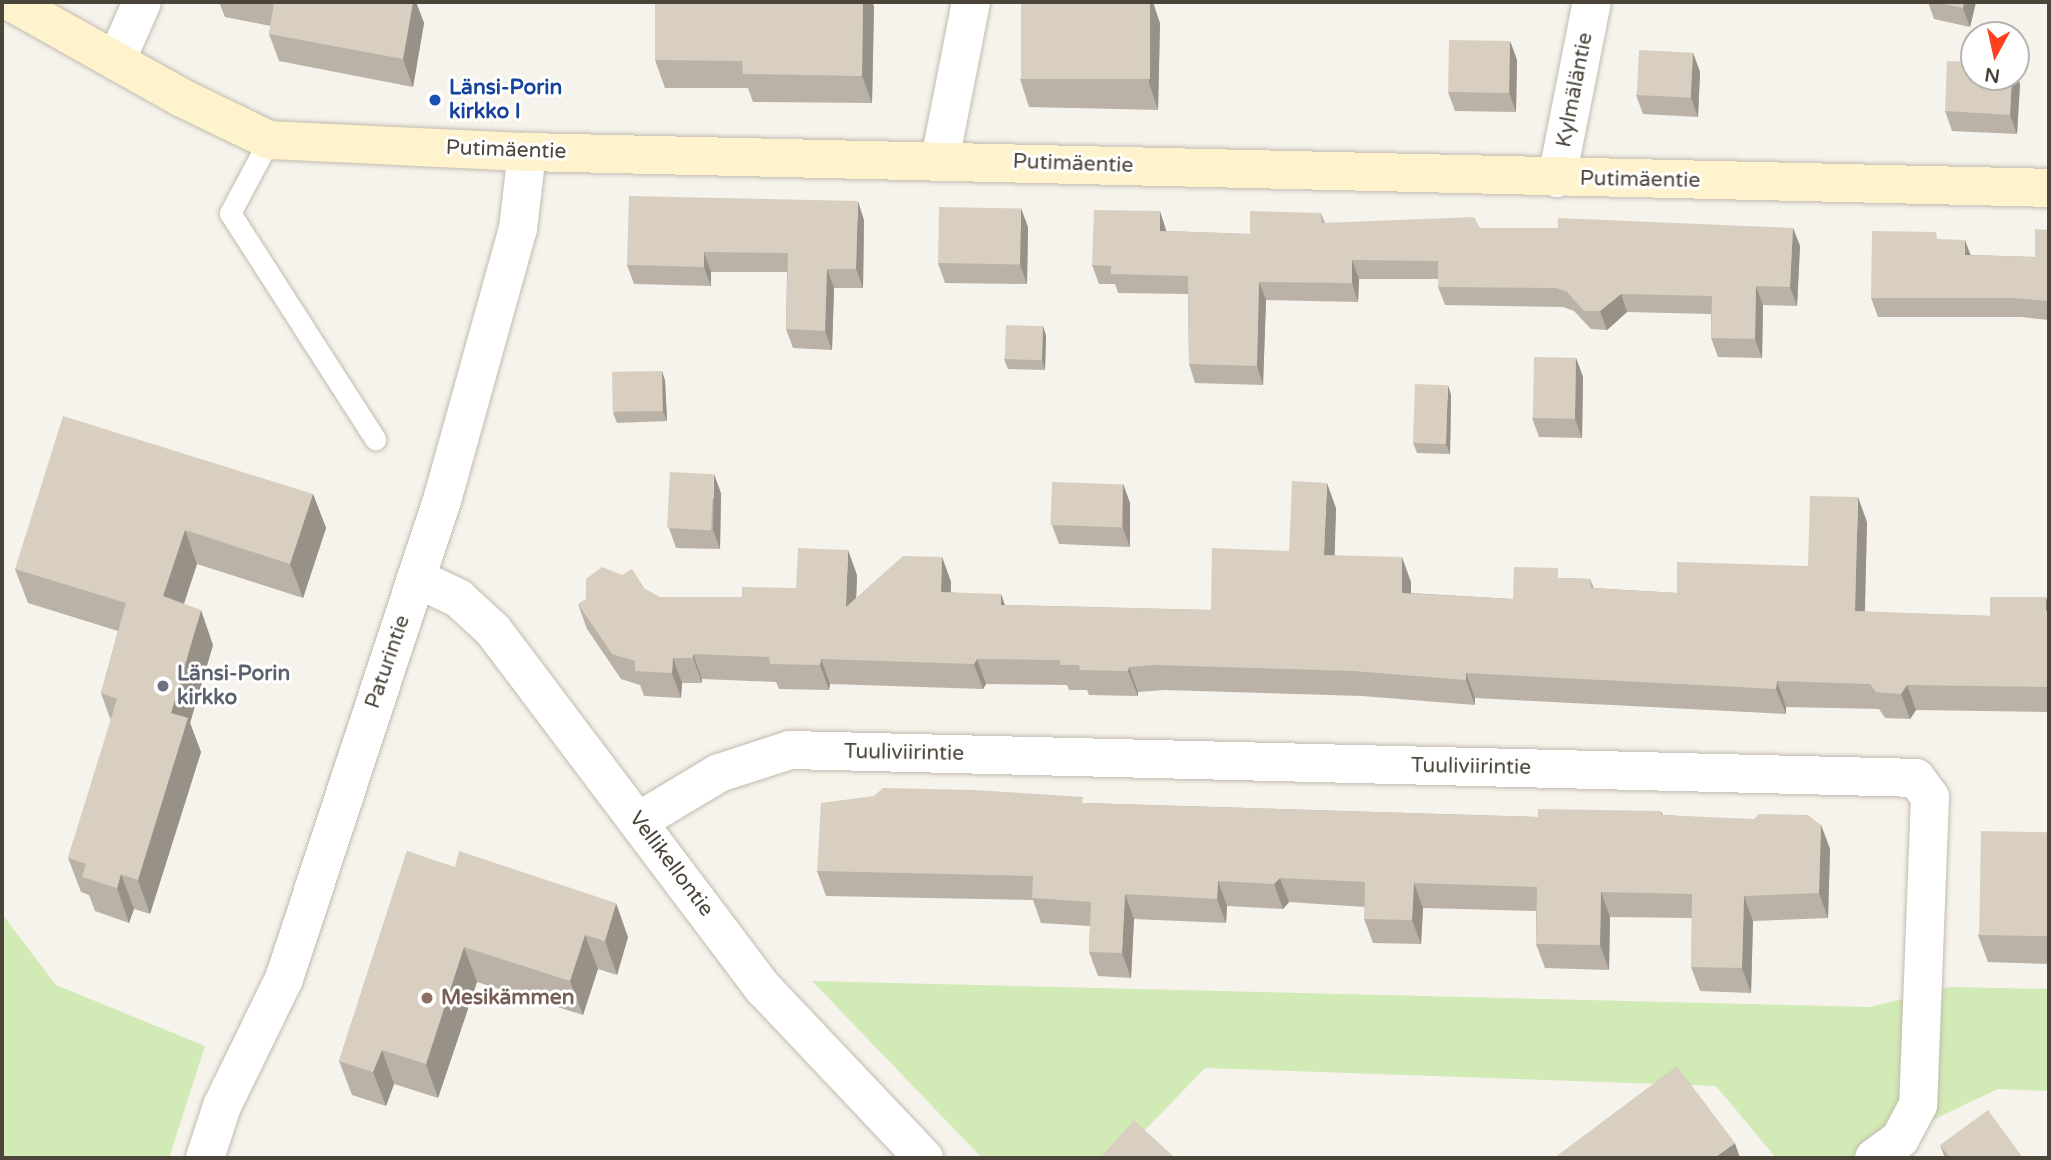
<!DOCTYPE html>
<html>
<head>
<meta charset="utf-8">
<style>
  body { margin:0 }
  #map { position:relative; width:2051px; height:1160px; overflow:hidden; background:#f6f3ec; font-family:"Varela Round",sans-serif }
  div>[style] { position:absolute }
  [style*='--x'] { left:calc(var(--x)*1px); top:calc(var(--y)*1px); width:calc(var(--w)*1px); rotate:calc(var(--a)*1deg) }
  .green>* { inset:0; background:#d2eab5 }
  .roads { filter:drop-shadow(0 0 2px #c2bbae) drop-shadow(0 0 2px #c2bbae) }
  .lane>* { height:21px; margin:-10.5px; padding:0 10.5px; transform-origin:10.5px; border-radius:10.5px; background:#fff }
  .street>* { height:38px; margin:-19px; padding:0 19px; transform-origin:19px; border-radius:19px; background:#fff }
  .secondary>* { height:38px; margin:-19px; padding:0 19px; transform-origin:19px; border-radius:19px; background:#fff3cd }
  .wall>* { inset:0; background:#bab2a6 }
  .shaded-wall>* { inset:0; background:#979187 }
  .building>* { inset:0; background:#d8cfc1; transform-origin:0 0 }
  .dots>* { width:19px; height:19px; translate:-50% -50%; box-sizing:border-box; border:4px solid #fff; border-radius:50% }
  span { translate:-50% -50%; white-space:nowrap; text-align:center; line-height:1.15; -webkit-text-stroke:6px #fff; paint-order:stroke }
  .transit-label { font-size:21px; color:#164399; font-weight:700 }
  .left { translate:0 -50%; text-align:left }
  .street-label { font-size:21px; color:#4b4439 }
  .worship-label { font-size:21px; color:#5b616d; font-weight:700 }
  .education-label { font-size:21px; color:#785e54; font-weight:700 }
  .frame { position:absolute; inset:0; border:4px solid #4b4439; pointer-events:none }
  .north { position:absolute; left:1960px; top:21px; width:70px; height:70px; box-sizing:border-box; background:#fff; border:2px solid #b7b4b0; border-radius:50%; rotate:188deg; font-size:19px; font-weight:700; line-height:28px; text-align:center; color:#4b4439 }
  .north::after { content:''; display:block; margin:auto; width:24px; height:32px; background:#fc3f1d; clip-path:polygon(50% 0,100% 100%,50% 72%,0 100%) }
</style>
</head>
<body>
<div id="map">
  <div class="green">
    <div style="clip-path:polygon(2px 914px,56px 985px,205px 1046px,169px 1158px,2px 1158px)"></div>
    <div style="clip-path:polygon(812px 981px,1870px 1007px,1951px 987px,2049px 989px,2049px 1091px,1998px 1089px,1852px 1158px,1776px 1158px,1716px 1086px,1205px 1068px,1118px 1158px,982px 1158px)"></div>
  </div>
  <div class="roads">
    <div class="lane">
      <div style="--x:269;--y:140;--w:83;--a:118.1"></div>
      <div style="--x:230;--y:213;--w:269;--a:57.3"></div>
    </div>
    <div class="street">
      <div style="--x:116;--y:61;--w:64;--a:-66.2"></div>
      <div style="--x:940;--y:160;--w:161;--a:-78.9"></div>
      <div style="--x:1557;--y:178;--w:179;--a:-78.8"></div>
      <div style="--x:416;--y:578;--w:47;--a:25.5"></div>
      <div style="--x:458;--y:598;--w:47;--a:42.4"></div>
      <div style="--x:493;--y:630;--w:450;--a:53"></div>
      <div style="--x:764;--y:989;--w:233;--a:46.6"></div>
      <div style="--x:639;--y:821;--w:93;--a:-31"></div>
      <div style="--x:719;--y:773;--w:75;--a:-17.9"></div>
      <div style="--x:790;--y:750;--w:1126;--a:1.42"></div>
      <div style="--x:1916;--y:778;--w:24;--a:54"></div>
      <div style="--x:1930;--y:797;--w:308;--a:92.2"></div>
      <div style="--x:1918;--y:1105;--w:38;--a:118"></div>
      <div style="--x:1900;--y:1139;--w:32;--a:144"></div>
      <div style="--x:205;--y:1158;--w:55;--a:-71.9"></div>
      <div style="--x:222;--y:1106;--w:141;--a:-64"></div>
      <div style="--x:284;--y:979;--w:508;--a:-71.74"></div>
      <div style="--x:443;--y:497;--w:278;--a:-74.4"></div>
      <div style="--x:518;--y:229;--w:78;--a:-83.3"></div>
    </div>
    <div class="secondary">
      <div style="--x:11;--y:2;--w:196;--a:29.3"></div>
      <div style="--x:182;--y:98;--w:97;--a:25.8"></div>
      <div style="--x:269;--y:140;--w:258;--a:2.7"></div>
      <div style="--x:527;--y:152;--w:1522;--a:1.35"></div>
    </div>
  </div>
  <div class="wall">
    <div style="clip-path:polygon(219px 2px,416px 2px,424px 23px,413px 87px,279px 61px,269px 34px,271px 26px,225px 17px)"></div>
    <div style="clip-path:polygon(1928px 2px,1976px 2px,1970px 27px,1934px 19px)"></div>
    <div style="clip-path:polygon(874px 6px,872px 103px,753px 102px,748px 88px,665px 88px,655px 60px)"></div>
    <div style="clip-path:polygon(1160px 23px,1158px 110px,1029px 107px,1020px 79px)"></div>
    <div style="clip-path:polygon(1510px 41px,1517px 60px,1516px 112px,1455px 111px,1448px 92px)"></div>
    <div style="clip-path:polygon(1693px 53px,1700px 72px,1698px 117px,1643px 114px,1636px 95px)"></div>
    <div style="clip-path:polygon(2016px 74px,2020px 84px,2017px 134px,1952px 131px,1945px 111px,2016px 77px)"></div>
    <div style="clip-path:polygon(1321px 213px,1325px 223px,1480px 228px,1793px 228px,1800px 246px,1797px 306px,1763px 305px,1762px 358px,1718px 357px,1711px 338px,1711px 314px,1627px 312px,1607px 330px,1591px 329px,1574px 311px,1563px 307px,1445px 305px,1438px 287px,1438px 279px,1359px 279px,1358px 302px,1266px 300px,1263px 385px,1195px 383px,1189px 364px,1188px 294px,1118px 293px,1115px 284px,1099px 284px,1092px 265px,1166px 230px,1166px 231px,1250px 234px)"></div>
    <div style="clip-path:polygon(864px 220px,863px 288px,834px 288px,832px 350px,793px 348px,786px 329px,787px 272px,711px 272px,711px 286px,634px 284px,627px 265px)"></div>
    <div style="clip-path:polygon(1028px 227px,1027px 284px,945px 283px,938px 263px)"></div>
    <div style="clip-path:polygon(2049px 230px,2049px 320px,2021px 317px,1878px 317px,1871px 298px,1939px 239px,1971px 255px,2035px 257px)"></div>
    <div style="clip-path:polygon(1043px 326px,1046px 336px,1045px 370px,1008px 369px,1004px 359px)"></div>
    <div style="clip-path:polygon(1576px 358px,1583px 377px,1582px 438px,1539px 437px,1532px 418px)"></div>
    <div style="clip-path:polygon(662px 371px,665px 381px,667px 421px,617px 423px,613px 413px)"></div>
    <div style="clip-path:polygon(1451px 395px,1450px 454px,1417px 453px,1413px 443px)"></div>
    <div style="clip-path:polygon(1123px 484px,1130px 503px,1130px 547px,1059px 544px,1052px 525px)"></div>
    <div style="clip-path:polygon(721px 493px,720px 549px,676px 548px,669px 528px)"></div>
    <div style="clip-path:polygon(313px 494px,326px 528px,303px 598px,197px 564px,184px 604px,213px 645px,190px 723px,201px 752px,150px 914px,134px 909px,129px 923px,95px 911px,89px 895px,81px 892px,68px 858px,111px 721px,101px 693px,118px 631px,28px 603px,15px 569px)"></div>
    <div style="clip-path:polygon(1336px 508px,1334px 555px,1411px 582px,1411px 593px,1513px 599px,1562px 578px,1590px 579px,1594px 588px,1677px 593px,1808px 566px,1867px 522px,1865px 612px,1990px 616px,2046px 597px,2049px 608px,2049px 712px,1916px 710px,1910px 719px,1885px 718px,1879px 709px,1786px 707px,1786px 714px,1475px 698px,1475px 705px,1362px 696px,1165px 690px,1138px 692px,1138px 696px,1089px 695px,1087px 690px,1069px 690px,1067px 685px,986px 684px,983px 689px,830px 684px,829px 690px,779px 689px,776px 682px,702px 679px,702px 683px,682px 683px,681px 698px,644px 696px,640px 685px,621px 679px,587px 629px,578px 604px,645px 589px,659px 597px,742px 597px,796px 588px,857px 575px,856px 598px,942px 557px,951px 582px,951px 592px,1005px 605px,1211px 610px,1289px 551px)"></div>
    <div style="clip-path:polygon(1085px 803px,1538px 817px,1661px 811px,1663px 815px,1821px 825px,1830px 849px,1828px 918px,1753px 921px,1751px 993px,1700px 991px,1691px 967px,1692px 918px,1610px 917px,1609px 970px,1545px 968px,1536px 944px,1536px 911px,1423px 908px,1421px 944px,1373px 943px,1364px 919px,1365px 907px,1289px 902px,1283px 909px,1227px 906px,1226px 923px,1134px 919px,1131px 978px,1098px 976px,1089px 952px,1090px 926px,1041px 923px,1033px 900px,826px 896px,817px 871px)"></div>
    <div style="clip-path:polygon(2049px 832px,2049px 964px,1988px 962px,1978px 935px)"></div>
    <div style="clip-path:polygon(407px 851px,628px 937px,617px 975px,598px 969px,583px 1015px,477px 982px,438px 1098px,394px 1084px,386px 1106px,352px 1095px,339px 1061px)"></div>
    <div style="clip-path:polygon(1940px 1145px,2023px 1158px,1945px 1158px)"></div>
  </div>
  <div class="shaded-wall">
    <div style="clip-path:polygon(413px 2px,416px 2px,424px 23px,413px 87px,403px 59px)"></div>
    <div style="clip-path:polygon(863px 2px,872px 2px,874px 6px,872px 103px,862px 76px)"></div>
    <div style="clip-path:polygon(1150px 2px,1153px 2px,1160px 23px,1158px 110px,1149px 83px)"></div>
    <div style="clip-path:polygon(1964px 2px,1976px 2px,1970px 27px,1963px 8px)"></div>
    <div style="clip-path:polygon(1510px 41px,1517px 60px,1516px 112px,1509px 93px)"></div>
    <div style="clip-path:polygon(1693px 53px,1700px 72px,1698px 117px,1691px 98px)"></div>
    <div style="clip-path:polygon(2016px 74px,2020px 84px,2017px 134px,2010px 115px,2012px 77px,2016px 77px)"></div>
    <div style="clip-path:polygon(858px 201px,864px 220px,863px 288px,856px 269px)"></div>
    <div style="clip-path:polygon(1021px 208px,1028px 227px,1027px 284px,1020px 265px)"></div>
    <div style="clip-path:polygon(1160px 211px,1166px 230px,1166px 249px,1160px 231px)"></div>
    <div style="clip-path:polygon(1793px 228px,1800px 246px,1797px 306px,1790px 287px)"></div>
    <div style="clip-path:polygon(1965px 240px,1972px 259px,1965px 255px)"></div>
    <div style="clip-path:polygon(704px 252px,711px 272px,711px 286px,704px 267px)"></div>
    <div style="clip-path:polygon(1352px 260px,1359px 279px,1358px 302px,1352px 283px)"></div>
    <div style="clip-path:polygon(827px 269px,834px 288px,832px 350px,825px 331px)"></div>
    <div style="clip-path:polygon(1259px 282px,1266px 300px,1263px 385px,1257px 366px)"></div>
    <div style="clip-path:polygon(1756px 286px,1763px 305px,1762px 358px,1755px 339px)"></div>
    <div style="clip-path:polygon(1621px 294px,1627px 312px,1607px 330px,1600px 311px)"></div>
    <div style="clip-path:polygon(1043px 326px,1046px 336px,1045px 370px,1042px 360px)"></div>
    <div style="clip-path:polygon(1576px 358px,1583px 377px,1582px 438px,1575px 419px)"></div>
    <div style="clip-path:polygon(662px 371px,665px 381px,667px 421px,663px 411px)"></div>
    <div style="clip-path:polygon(1448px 385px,1451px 395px,1450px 454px,1446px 444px)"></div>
    <div style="clip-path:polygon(714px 474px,721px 493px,720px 549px,713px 530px)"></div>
    <div style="clip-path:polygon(1327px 483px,1336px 508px,1334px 580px,1324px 555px)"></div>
    <div style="clip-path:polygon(1123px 484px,1130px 503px,1130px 547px,1123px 528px)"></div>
    <div style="clip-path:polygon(313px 494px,326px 528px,303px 598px,290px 564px)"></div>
    <div style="clip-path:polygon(1858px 497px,1867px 522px,1864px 636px,1855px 611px)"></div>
    <div style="clip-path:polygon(185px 530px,197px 564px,175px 630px,163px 596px)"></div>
    <div style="clip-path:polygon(848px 550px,857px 575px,855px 632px,846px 607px)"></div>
    <div style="clip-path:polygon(942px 557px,951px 582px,950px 617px,941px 592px)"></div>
    <div style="clip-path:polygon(1402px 557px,1411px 582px,1411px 618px,1402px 593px)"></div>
    <div style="clip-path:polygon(1001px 594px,1010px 619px,1001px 605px)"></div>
    <div style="clip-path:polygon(2046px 597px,2049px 608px,2049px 620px,2046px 611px)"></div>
    <div style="clip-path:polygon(201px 610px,213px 645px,190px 723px,201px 752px,150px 914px,138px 880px,171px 713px)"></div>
    <div style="clip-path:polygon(693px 654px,702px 679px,702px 683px,693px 658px)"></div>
    <div style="clip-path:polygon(673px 658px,682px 683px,681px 698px,672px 673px)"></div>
    <div style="clip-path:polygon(821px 659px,830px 684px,829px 690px,820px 665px)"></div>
    <div style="clip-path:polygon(977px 659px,986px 684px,983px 689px,974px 664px)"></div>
    <div style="clip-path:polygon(1129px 667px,1138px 692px,1138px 696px,1128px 671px)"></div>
    <div style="clip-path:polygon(1466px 673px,1475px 698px,1475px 705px,1466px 680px)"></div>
    <div style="clip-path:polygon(1777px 681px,1786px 707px,1786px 714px,1776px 689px)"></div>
    <div style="clip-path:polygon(1907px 685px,1916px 710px,1910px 719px,1901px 694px)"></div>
    <div style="clip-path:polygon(1821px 825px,1830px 849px,1828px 918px,1819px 893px)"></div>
    <div style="clip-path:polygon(121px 874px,134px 909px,129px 923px,117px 888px)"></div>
    <div style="clip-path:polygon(1280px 878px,1289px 902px,1283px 909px,1274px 884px)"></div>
    <div style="clip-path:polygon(1218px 881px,1227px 906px,1226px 923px,1217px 899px)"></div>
    <div style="clip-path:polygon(1414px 883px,1423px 908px,1421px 944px,1412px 920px)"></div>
    <div style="clip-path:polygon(1601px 892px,1610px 917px,1609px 970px,1600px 945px)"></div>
    <div style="clip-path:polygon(1125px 894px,1134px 919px,1131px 978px,1122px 953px)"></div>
    <div style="clip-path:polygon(1744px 896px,1753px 921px,1751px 993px,1742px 968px)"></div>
    <div style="clip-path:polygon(616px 903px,628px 937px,617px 975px,605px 941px)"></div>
    <div style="clip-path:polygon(585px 935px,598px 969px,583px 1015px,570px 981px)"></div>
    <div style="clip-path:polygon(464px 947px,477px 982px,438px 1098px,426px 1064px)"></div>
    <div style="clip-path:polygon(382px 1050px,394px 1084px,386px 1106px,373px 1072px)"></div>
    <div style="clip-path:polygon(1735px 1143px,1740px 1158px,1714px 1158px)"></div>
  </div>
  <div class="building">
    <div style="clip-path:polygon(274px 2px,413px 2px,403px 59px,269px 34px)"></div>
    <div style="clip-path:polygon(655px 2px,863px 2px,862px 76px,743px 74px,742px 61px,655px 60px)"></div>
    <div style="left:1021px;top:2px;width:129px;height:77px"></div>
    <div style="clip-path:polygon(1934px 2px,1964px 2px,1963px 8px)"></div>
    <div style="left:1449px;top:40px;width:61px;height:52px;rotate:1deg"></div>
    <div style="left:1639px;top:50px;width:54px;height:45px;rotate:3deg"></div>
    <div style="clip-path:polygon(1947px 61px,1974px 62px,1974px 77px,2012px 77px,2010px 115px,1945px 111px)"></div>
    <div style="clip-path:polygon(629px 196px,858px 201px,856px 269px,827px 269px,825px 331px,786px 329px,788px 253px,704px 252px,704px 267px,627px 265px)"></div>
    <div style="left:939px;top:207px;width:82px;height:56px;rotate:1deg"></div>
    <div style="clip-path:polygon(1094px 210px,1160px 211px,1160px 231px,1250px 234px,1250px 211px,1321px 213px,1322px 223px,1474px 217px,1480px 228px,1558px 228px,1558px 218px,1793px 228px,1790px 287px,1756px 286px,1755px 339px,1711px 338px,1712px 296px,1621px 294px,1600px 311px,1584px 311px,1567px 292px,1556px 288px,1438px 287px,1438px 261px,1352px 260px,1352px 283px,1259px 282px,1257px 366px,1189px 364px,1188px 276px,1111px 274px,1111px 266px,1092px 265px)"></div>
    <div style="clip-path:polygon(2035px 229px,2049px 230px,2049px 301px,2014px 298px,1871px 298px,1872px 231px,1936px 232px,1937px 239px,1965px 240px,1965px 255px,2035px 257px)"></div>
    <div style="left:1006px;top:325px;width:37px;height:34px;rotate:2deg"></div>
    <div style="left:1534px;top:357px;width:42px;height:61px;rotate:1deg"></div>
    <div style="left:662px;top:371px;width:40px;height:50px;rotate:89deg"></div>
    <div style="left:1415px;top:384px;width:33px;height:59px;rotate:2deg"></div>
    <div style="clip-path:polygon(63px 416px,313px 494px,290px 564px,185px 530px,163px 596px,201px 610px,171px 713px,188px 718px,138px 880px,121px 874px,117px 888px,82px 877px,86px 864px,68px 858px,117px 699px,101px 693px,126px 603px,15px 569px)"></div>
    <div style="left:670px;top:472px;width:44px;height:56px;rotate:3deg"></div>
    <div style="clip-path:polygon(1292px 481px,1327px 483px,1324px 555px,1402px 557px,1402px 593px,1513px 599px,1514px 567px,1558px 568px,1558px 578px,1590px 579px,1591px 588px,1677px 593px,1677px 562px,1808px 566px,1810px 496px,1858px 497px,1855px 611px,1990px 616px,1990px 597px,2046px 597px,2046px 611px,2049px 611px,2049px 687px,1907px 685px,1901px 694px,1876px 692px,1870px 684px,1777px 681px,1776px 689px,1466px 673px,1466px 680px,1353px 671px,1156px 665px,1129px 667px,1128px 671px,1080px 670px,1079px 665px,1060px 665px,1060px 660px,977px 659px,974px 664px,821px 659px,820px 665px,770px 664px,769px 657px,693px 654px,693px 658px,673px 658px,672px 673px,635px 671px,635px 661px,612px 654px,578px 604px,586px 599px,586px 579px,602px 567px,622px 575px,632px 569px,645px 589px,659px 597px,742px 597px,742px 587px,796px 588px,798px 548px,848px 550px,846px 607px,903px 556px,942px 557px,941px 592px,1001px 594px,1001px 605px,1211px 610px,1212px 548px,1289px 551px)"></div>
    <div style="left:1052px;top:482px;width:71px;height:43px;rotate:2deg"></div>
    <div style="clip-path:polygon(883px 788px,975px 790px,1083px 797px,1082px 803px,1538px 817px,1538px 809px,1661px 811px,1661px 815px,1754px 819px,1759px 814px,1808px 815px,1821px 825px,1819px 893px,1744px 896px,1742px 968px,1691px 967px,1692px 894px,1601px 892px,1600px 945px,1536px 944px,1537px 887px,1414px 883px,1412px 920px,1364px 919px,1365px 882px,1280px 878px,1274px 884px,1218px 881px,1217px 899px,1125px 894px,1122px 953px,1089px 952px,1091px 902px,1032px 898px,1033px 876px,817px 871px,821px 803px,874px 796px)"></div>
    <div style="left:1981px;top:831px;width:68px;height:104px;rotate:1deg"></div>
    <div style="clip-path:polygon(407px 851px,455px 867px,459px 851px,616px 903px,605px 941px,585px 935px,570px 981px,464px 947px,426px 1064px,382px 1050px,373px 1072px,339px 1061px)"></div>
    <div style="clip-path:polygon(1677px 1066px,1735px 1143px,1714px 1158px,1554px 1158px)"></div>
    <div style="clip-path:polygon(1988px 1110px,2023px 1158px,1950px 1158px,1940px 1145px)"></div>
    <div style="clip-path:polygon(1134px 1120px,1175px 1158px,1100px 1158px)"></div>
  </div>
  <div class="dots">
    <div style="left:435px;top:100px;background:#1a4fb4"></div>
    <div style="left:163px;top:686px;background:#6b7280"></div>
    <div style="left:427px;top:998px;background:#8d6e63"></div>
  </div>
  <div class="transit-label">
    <span class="left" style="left:449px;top:100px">Länsi-Porin<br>kirkko I</span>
  </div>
  <div class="street-label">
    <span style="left:1575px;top:90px;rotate:-79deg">Kylmäläntie</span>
    <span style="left:506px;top:150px;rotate:2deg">Putimäentie</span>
    <span style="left:1073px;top:164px;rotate:2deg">Putimäentie</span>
    <span style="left:1640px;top:180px;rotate:1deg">Putimäentie</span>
    <span style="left:388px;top:662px;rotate:-71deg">Paturintie</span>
    <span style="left:904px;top:753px;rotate:1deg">Tuuliviirintie</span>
    <span style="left:1471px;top:767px;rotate:1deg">Tuuliviirintie</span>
    <span style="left:671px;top:864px;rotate:53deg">Vellikellontie</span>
  </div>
  <div class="worship-label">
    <span class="left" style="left:177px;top:686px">Länsi-Porin<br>kirkko</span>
  </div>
  <div class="education-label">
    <span class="left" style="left:441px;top:998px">Mesikämmen</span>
  </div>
  <div class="frame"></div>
  <div class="north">N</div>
</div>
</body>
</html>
